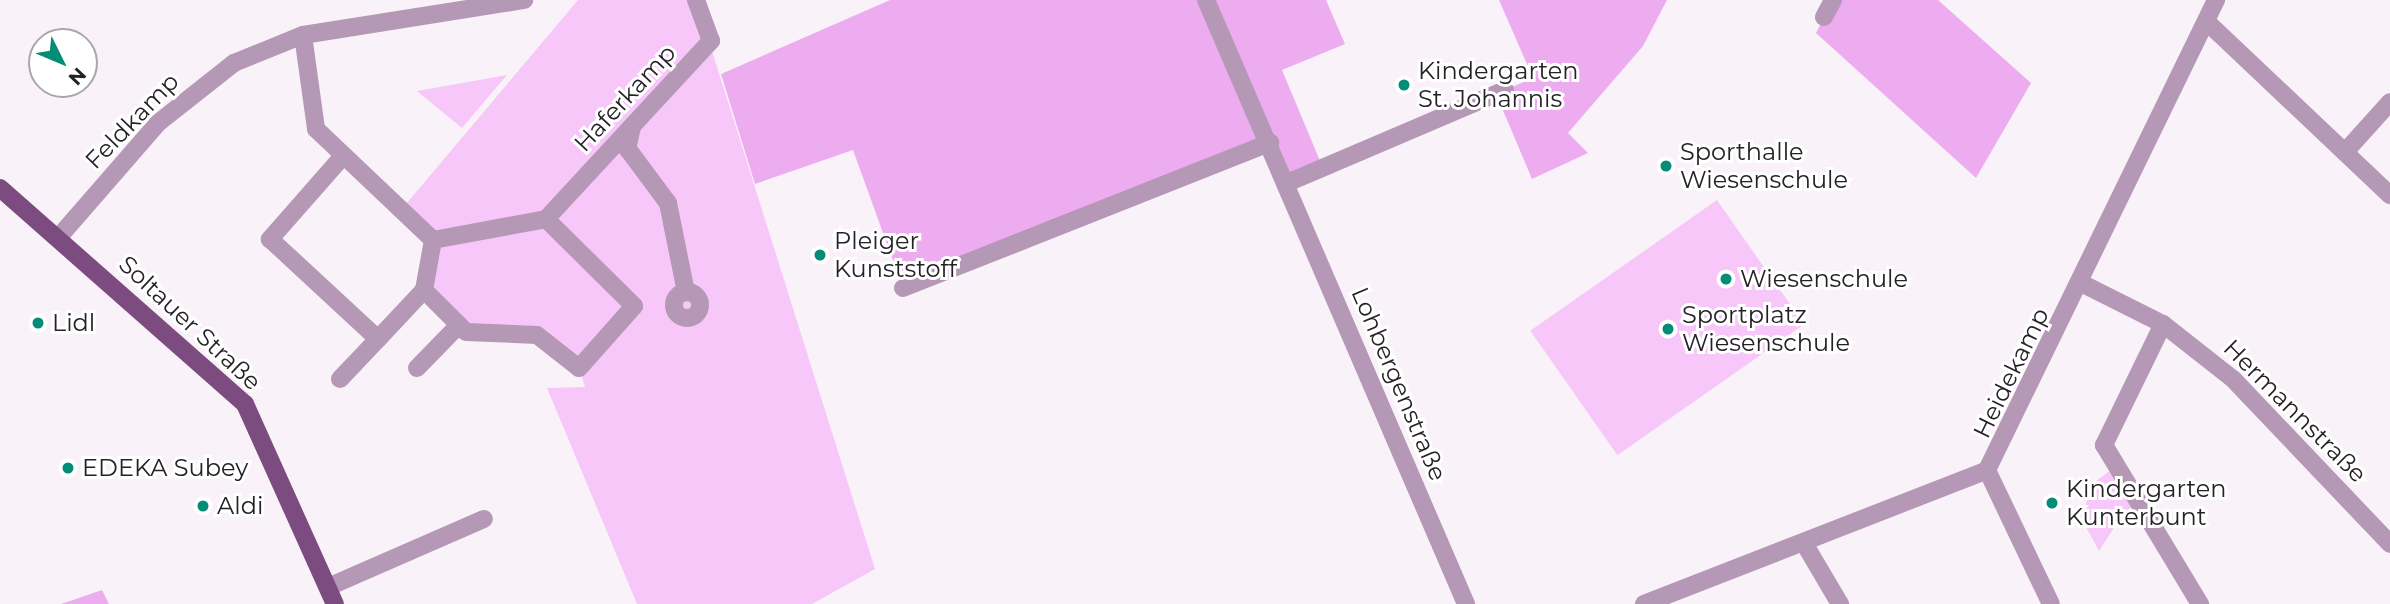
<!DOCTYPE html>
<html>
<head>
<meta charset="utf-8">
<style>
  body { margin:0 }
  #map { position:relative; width:2390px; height:604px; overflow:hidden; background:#f9f3f9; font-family:Montserrat,sans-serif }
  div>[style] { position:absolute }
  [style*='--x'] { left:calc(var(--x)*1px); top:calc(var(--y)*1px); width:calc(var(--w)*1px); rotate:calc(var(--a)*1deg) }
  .green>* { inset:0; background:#f8c7fa; transform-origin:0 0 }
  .forest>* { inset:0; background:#edacf0 }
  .minor>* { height:18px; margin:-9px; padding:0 9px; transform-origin:9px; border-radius:9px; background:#b598b5 }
  .minor>.ring { margin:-9px; padding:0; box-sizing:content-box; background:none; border:18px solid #b598b5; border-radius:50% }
  .major>* { height:18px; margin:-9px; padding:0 9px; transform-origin:9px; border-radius:9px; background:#7c4b7f }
  .dots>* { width:19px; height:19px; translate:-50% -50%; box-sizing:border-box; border:4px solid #fff; border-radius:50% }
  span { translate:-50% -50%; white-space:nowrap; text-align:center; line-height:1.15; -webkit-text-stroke:6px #fff; paint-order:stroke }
  .poi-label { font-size:24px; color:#252225 }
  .left { translate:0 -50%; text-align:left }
  .street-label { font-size:24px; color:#252225 }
  .north { position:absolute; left:28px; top:28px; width:70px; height:70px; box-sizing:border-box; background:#fff; border:2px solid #a8a7a8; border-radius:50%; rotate:133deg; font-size:19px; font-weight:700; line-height:28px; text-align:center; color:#252225 }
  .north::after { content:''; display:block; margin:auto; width:24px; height:32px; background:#038d76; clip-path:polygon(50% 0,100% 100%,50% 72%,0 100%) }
</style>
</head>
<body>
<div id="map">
  <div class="green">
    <div style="clip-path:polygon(578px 0,696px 0,875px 569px,812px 604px,637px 604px,547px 388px,585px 387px,579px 368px,537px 335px,466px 332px,424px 290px,433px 240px,401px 210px)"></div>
    <div style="clip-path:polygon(507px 75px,462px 128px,417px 91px)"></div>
    <div style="left:1717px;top:200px;width:152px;height:228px;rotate:55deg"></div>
    <div style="clip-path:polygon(2117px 466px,2139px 503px,2124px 512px,2099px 551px,2081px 518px,2093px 483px)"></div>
  </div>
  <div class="forest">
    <div style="clip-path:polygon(890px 0,1326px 0,1345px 44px,1282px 70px,1323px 168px,1287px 183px,1270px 143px,903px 288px,853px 150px,755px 184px,721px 74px)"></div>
    <div style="clip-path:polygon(1499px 0,1667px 0,1643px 46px,1568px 133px,1588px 153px,1532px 179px,1496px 94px,1533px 78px)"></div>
    <div style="clip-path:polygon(1833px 0,1938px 0,2031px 83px,1976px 178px,1816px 33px)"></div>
    <div style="clip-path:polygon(102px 590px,109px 604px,61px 604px)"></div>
  </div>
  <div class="minor">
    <div style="--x:1206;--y:0;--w:658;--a:66.71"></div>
    <div style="--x:1824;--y:17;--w:19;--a:-62"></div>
    <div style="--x:2207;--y:22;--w:252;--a:43.4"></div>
    <div style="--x:303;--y:35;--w:95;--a:82.1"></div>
    <div style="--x:316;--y:129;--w:161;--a:43.5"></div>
    <div style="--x:433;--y:240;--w:115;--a:-10.5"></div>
    <div style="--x:632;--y:127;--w:22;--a:103"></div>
    <div style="--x:627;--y:148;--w:69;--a:53.3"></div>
    <div style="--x:668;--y:203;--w:91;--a:78.6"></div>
    <div style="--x:2345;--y:152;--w:67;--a:-48"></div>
    <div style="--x:343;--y:156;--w:111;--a:131.3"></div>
    <div style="--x:270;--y:239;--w:147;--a:42.8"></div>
    <div style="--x:378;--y:339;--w:67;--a:-46.8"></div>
    <div style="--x:1287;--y:183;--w:237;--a:-23.1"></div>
    <div style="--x:546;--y:219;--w:243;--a:-47.2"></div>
    <div style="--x:711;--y:41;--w:44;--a:-110.1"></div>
    <div style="--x:58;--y:238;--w:152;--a:-49"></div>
    <div style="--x:158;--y:123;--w:97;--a:-38.3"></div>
    <div style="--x:234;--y:63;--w:74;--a:-22.1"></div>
    <div style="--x:303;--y:35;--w:224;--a:-9"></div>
    <div style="--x:433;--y:240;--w:51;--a:100.2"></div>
    <div style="--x:424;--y:290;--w:59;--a:45"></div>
    <div style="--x:466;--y:332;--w:71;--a:2.4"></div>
    <div style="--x:537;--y:335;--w:53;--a:38.2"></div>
    <div style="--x:579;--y:368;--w:83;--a:-48.4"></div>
    <div style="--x:634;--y:306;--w:124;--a:-135.3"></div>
    <div style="--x:2081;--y:283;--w:92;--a:26.6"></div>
    <div style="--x:2163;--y:324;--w:89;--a:38.2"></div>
    <div style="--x:2233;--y:379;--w:228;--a:46.4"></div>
    <div style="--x:903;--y:288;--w:395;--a:-21.6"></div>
    <div class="ring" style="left:674px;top:292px;width:8px;height:8px"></div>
    <div style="--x:2163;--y:324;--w:135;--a:116"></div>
    <div style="--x:2104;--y:445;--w:186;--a:58.9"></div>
    <div style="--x:417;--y:368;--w:60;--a:-45.7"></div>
    <div style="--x:340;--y:379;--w:55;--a:-46.5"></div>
    <div style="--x:1987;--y:470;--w:148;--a:64.5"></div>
    <div style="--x:1804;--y:543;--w:71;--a:59.5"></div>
    <div style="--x:328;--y:587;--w:170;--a:-23.6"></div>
    <div style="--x:1644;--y:604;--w:368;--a:-21.3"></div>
    <div style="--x:1987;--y:470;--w:523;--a:-64.02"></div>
  </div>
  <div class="major">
    <div style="--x:0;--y:188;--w:327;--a:41.4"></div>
    <div style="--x:245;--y:404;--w:219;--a:65.8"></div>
  </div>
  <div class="dots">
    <div style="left:1404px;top:85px;background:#038d76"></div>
    <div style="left:1666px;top:166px;background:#038d76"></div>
    <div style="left:820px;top:255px;background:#038d76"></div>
    <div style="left:1726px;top:279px;background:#038d76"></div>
    <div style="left:38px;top:323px;background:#038d76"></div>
    <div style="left:1668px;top:329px;background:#038d76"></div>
    <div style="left:68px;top:468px;background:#038d76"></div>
    <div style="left:2052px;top:503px;background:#038d76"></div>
    <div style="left:203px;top:506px;background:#038d76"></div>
  </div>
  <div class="poi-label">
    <span class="left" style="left:1418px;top:85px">Kindergarten<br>St. Johannis</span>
    <span class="left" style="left:1680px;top:166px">Sporthalle<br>Wiesenschule</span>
    <span class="left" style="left:834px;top:255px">Pleiger<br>Kunststoff</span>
    <span class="left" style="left:1740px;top:279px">Wiesenschule</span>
    <span class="left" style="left:1682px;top:329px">Sportplatz<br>Wiesenschule</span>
    <span class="left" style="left:52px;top:323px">Lidl</span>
    <span class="left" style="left:82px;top:468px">EDEKA Subey</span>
    <span class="left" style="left:2066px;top:503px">Kindergarten<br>Kunterbunt</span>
    <span class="left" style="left:217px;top:506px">Aldi</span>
  </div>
  <div class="street-label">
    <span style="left:625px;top:98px;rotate:-47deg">Haferkamp</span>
    <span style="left:132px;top:121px;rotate:-46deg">Feldkamp</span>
    <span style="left:190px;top:323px;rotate:43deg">Soltauer Straße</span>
    <span style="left:2011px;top:373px;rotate:-64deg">Heidekamp</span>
    <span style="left:1399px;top:384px;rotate:67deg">Lohbergenstraße</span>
    <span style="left:2295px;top:411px;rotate:45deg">Hermannstraße</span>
  </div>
  <div class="north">N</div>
</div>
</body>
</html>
